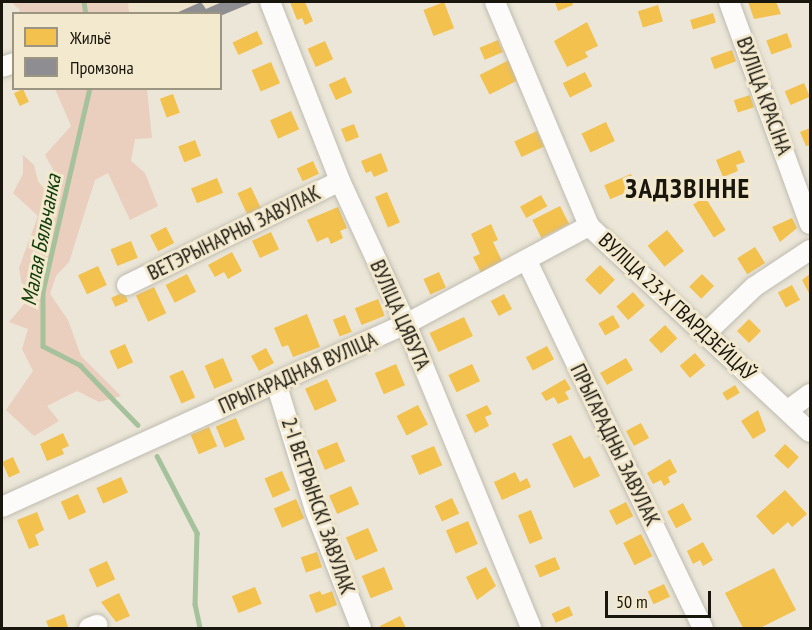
<!DOCTYPE html>
<html>
<head>
<meta charset="utf-8">
<style>
  body { margin:0 }
  #map { position:relative; width:812px; height:630px; overflow:hidden; background:#ebe6d7; font-family:"PT Sans Narrow",sans-serif }
  div>[style] { position:absolute }
  [style*='--x'] { left:calc(var(--x)*1px); top:calc(var(--y)*1px); width:calc(var(--w)*1px); rotate:calc(var(--a)*1deg) }
  .built>* { inset:0; background:#ede4cb }
  .green>* { inset:0; background:#eacebe }
  .homes>* { inset:0; background:#f2c14e; transform-origin:0 0 }
  .industry>* { inset:0; background:#8d8d92 }
  .stream>* { height:4.5px; margin:-2.25px; padding:0 2.25px; transform-origin:2.25px; border-radius:2.25px; background:#a6c29c }
  .roads { filter:drop-shadow(0 0 2px #bfbbb0) drop-shadow(0 0 2px #bfbbb0) }
  .minor>* { height:20px; margin:-10px; padding:0 10px; transform-origin:10px; border-radius:10px; background:#fcfbf9 }
  span { translate:-50% -50%; white-space:nowrap; text-align:center; line-height:1.15; -webkit-text-stroke:6px #f3e9cf; paint-order:stroke }
  .street-label { font-size:21px; color:#19160d }
  .water-label { font-size:22px; color:#0e3a08; font-style:italic }
  .district-label { font-size:27px; color:#19160d; font-weight:700; letter-spacing:1.5px }
  .frame { position:absolute; inset:0; border:3px solid #19160d; pointer-events:none }
  .legend { position:absolute; left:12px; top:12px; width:210px; height:78px; box-sizing:border-box; background:#f3e9cf; border:2px solid #9c9581; margin:0; padding:8px 10px; list-style:none; font-size:18px; color:#19160d }
  .legend li { display:flex; align-items:center; gap:12px; height:30px }
  .legend b { width:30px; border:2px solid #9c9581 }
  .scale { position:absolute; left:605px; top:591px; width:106px; height:27px; box-sizing:border-box; border:3px solid #19160d; border-top:0; padding-left:8px; font-size:18px; line-height:21px; white-space:nowrap; color:#19160d; -webkit-text-stroke:4px #f3e9cf; paint-order:stroke }
</style>
</head>
<body>
<div id="map">
  <div class="built">
    <div style="clip-path:polygon(122px 2px,254px 2px,221px 16px,127px 13px)"></div>
  </div>
  <div class="green">
    <div style="clip-path:polygon(11px 2px,128px 2px,129px 13px,18px 13px,20px 10px)"></div>
    <div style="clip-path:polygon(55px 89px,147px 89px,152px 138px,135px 139px,131px 161px,145px 173px,158px 206px,130px 220px,108px 173px,95px 180px,69px 262px,56px 276px,50px 294px,68px 320px,81px 356px,121px 396px,99px 402px,77px 391px,47px 406px,59px 421px,34px 436px,6px 410px,33px 371px,22px 349px,28px 329px,9px 322px,25px 303px,19px 268px,38px 216px,13px 193px,23px 174px,23px 155px,34px 165px,38px 181px,56px 204px,61px 184px,45px 155px,71px 126px)"></div>
  </div>
  <div class="homes">
    <div style="clip-path:polygon(290px 2px,305px 2px,313px 21px,305px 25px,302px 18px,297px 20px)"></div>
    <div style="left:444px;top:2px;width:28px;height:22px;rotate:69deg"></div>
    <div style="clip-path:polygon(555px 2px,572px 2px,573px 5px,558px 11px)"></div>
    <div style="clip-path:polygon(748px 2px,776px 2px,781px 14px,754px 19px)"></div>
    <div style="left:658px;top:5px;width:17px;height:21px;rotate:73deg"></div>
    <div style="left:713px;top:13px;width:10px;height:24px;rotate:73deg"></div>
    <div style="clip-path:polygon(587px 22px,598px 46px,585px 52px,588px 57px,567px 67px,554px 41px)"></div>
    <div style="left:257px;top:31px;width:14px;height:27px;rotate:65deg"></div>
    <div style="left:787px;top:33px;width:15px;height:22px;rotate:70deg"></div>
    <div style="left:498px;top:40px;width:13px;height:20px;rotate:67deg"></div>
    <div style="left:325px;top:41px;width:20px;height:19px;rotate:66deg"></div>
    <div style="left:732px;top:50px;width:12px;height:23px;rotate:70deg"></div>
    <div style="left:509px;top:60px;width:22px;height:33px;rotate:63deg"></div>
    <div style="left:271px;top:62px;width:23px;height:21px;rotate:67deg"></div>
    <div style="left:585px;top:72px;width:16px;height:25px;rotate:63deg"></div>
    <div style="left:345px;top:77px;width:17px;height:18px;rotate:65deg"></div>
    <div style="left:804px;top:83px;width:15px;height:21px;rotate:67deg"></div>
    <div style="left:23px;top:89px;width:14px;height:10px;rotate:65deg"></div>
    <div style="left:173px;top:94px;width:20px;height:14px;rotate:70deg"></div>
    <div style="left:750px;top:95px;width:13px;height:17px;rotate:72deg"></div>
    <div style="left:291px;top:111px;width:20px;height:23px;rotate:66deg"></div>
    <div style="left:606px;top:122px;width:21px;height:27px;rotate:65deg"></div>
    <div style="left:354px;top:124px;width:14px;height:14px;rotate:69deg"></div>
    <div style="clip-path:polygon(810px 128px,810px 145px,806px 146px,800px 132px)"></div>
    <div style="left:537px;top:131px;width:17px;height:25px;rotate:65deg"></div>
    <div style="left:195px;top:140px;width:17px;height:18px;rotate:69deg"></div>
    <div style="clip-path:polygon(740px 150px,745px 162px,736px 165px,738px 171px,723px 177px,716px 160px)"></div>
    <div style="clip-path:polygon(381px 153px,388px 171px,374px 177px,371px 171px,366px 173px,361px 161px)"></div>
    <div style="left:313px;top:161px;width:14px;height:18px;rotate:65deg"></div>
    <div style="left:631px;top:174px;width:15px;height:29px;rotate:67deg"></div>
    <div style="left:217px;top:178px;width:16px;height:28px;rotate:68deg"></div>
    <div style="left:251px;top:187px;width:23px;height:15px;rotate:65deg"></div>
    <div style="left:387px;top:192px;width:33px;height:13px;rotate:67deg"></div>
    <div style="left:541px;top:195px;width:13px;height:24px;rotate:61deg"></div>
    <div style="left:705px;top:197px;width:39px;height:14px;rotate:58deg"></div>
    <div style="left:560px;top:206px;width:20px;height:31px;rotate:63deg"></div>
    <div style="clip-path:polygon(338px 207px,347px 228px,340px 231px,343px 238px,331px 244px,328px 237px,317px 242px,307px 220px)"></div>
    <div style="clip-path:polygon(792px 218px,797px 228px,780px 242px,772px 227px)"></div>
    <div style="clip-path:polygon(491px 224px,498px 240px,493px 242px,503px 263px,481px 273px,473px 257px,480px 254px,471px 234px)"></div>
    <div style="left:166px;top:227px;width:18px;height:18px;rotate:63deg"></div>
    <div style="left:667px;top:230px;width:27px;height:25px;rotate:51deg"></div>
    <div style="left:271px;top:232px;width:19px;height:21px;rotate:65deg"></div>
    <div style="left:131px;top:241px;width:18px;height:22px;rotate:68deg"></div>
    <div style="left:755px;top:247px;width:19px;height:21px;rotate:58deg"></div>
    <div style="clip-path:polygon(232px 252px,242px 271px,228px 279px,224px 272px,215px 277px,208px 265px)"></div>
    <div style="left:600px;top:265px;width:21px;height:21px;rotate:45deg"></div>
    <div style="left:98px;top:266px;width:21px;height:22px;rotate:65deg"></div>
    <div style="left:439px;top:272px;width:17px;height:17px;rotate:66deg"></div>
    <div style="left:187px;top:274px;width:20px;height:24px;rotate:63deg"></div>
    <div style="left:702px;top:274px;width:17px;height:18px;rotate:45deg"></div>
    <div style="clip-path:polygon(810px 274px,810px 295px,802px 280px)"></div>
    <div style="left:792px;top:285px;width:17px;height:16px;rotate:62deg"></div>
    <div style="left:154px;top:287px;width:29px;height:20px;rotate:65deg"></div>
    <div style="left:124px;top:292px;width:10px;height:14px;rotate:66deg"></div>
    <div style="left:633px;top:292px;width:18px;height:22px;rotate:49deg"></div>
    <div style="left:504px;top:294px;width:17px;height:15px;rotate:62deg"></div>
    <div style="left:378px;top:299px;width:18px;height:25px;rotate:68deg"></div>
    <div style="clip-path:polygon(307px 314px,320px 347px,293px 357px,288px 345px,282px 347px,274px 328px)"></div>
    <div style="left:345px;top:315px;width:18px;height:13px;rotate:68deg"></div>
    <div style="left:613px;top:315px;width:14px;height:17px;rotate:60deg"></div>
    <div style="left:464px;top:317px;width:21px;height:38px;rotate:65deg"></div>
    <div style="left:749px;top:319px;width:17px;height:17px;rotate:45deg"></div>
    <div style="left:665px;top:325px;width:18px;height:22px;rotate:47deg"></div>
    <div style="left:125px;top:344px;width:20px;height:17px;rotate:66deg"></div>
    <div style="left:547px;top:346px;width:15px;height:24px;rotate:62deg"></div>
    <div style="left:266px;top:348px;width:17px;height:17px;rotate:62deg"></div>
    <div style="left:695px;top:353px;width:16px;height:20px;rotate:50deg"></div>
    <div style="left:223px;top:358px;width:25px;height:20px;rotate:67deg"></div>
    <div style="left:626px;top:358px;width:14px;height:30px;rotate:60deg"></div>
    <div style="left:396px;top:364px;width:23px;height:23px;rotate:67deg"></div>
    <div style="left:472px;top:364px;width:19px;height:26px;rotate:65deg"></div>
    <div style="left:183px;top:370px;width:30px;height:15px;rotate:66deg"></div>
    <div style="left:327px;top:379px;width:24px;height:24px;rotate:66deg"></div>
    <div style="clip-path:polygon(565px 379px,571px 389px,565px 392px,569px 399px,558px 404px,554px 397px,546px 401px,541px 393px)"></div>
    <div style="left:735px;top:385px;width:9px;height:15px;rotate:58deg"></div>
    <div style="left:418px;top:405px;width:22px;height:24px;rotate:63deg"></div>
    <div style="clip-path:polygon(487px 405px,492px 414px,485px 417px,489px 426px,475px 433px,466px 415px)"></div>
    <div style="clip-path:polygon(758px 410px,766px 431px,753px 439px,741px 421px)"></div>
    <div style="left:236px;top:418px;width:23px;height:22px;rotate:67deg"></div>
    <div style="left:641px;top:423px;width:17px;height:17px;rotate:62deg"></div>
    <div style="left:209px;top:427px;width:21px;height:20px;rotate:67deg"></div>
    <div style="clip-path:polygon(63px 433px,69px 446px,62px 449px,64px 454px,47px 461px,40px 444px)"></div>
    <div style="clip-path:polygon(571px 435px,584px 459px,590px 456px,600px 476px,574px 488px,552px 444px)"></div>
    <div style="left:337px;top:442px;width:21px;height:22px;rotate:67deg"></div>
    <div style="left:785px;top:444px;width:19px;height:16px;rotate:43deg"></div>
    <div style="left:434px;top:446px;width:21px;height:25px;rotate:67deg"></div>
    <div style="left:13px;top:457px;width:17px;height:12px;rotate:66deg"></div>
    <div style="clip-path:polygon(670px 459px,677px 472px,668px 477px,670px 482px,664px 486px,661px 480px,653px 484px,647px 473px)"></div>
    <div style="left:282px;top:471px;width:21px;height:19px;rotate:67deg"></div>
    <div style="clip-path:polygon(515px 472px,520px 482px,527px 478px,531px 487px,502px 500px,494px 482px)"></div>
    <div style="left:121px;top:477px;width:17px;height:27px;rotate:66deg"></div>
    <div style="left:351px;top:486px;width:20px;height:24px;rotate:66deg"></div>
    <div style="clip-path:polygon(785px 490px,807px 514px,792px 527px,788px 522px,773px 535px,756px 516px)"></div>
    <div style="left:78px;top:494px;width:20px;height:19px;rotate:66deg"></div>
    <div style="left:452px;top:498px;width:17px;height:19px;rotate:65deg"></div>
    <div style="left:296px;top:499px;width:21px;height:24px;rotate:67deg"></div>
    <div style="left:626px;top:502px;width:16px;height:19px;rotate:63deg"></div>
    <div style="left:683px;top:503px;width:19px;height:18px;rotate:62deg"></div>
    <div style="left:531px;top:510px;width:31px;height:14px;rotate:68deg"></div>
    <div style="clip-path:polygon(37px 512px,44px 530px,35px 535px,39px 545px,29px 549px,17px 520px)"></div>
    <div style="left:468px;top:521px;width:25px;height:24px;rotate:67deg"></div>
    <div style="left:368px;top:528px;width:25px;height:24px;rotate:67deg"></div>
    <div style="left:641px;top:534px;width:25px;height:20px;rotate:63deg"></div>
    <div style="clip-path:polygon(703px 542px,713px 560px,703px 566px,700px 560px,693px 564px,687px 551px)"></div>
    <div style="left:317px;top:552px;width:16px;height:17px;rotate:72deg"></div>
    <div style="left:555px;top:557px;width:13px;height:22px;rotate:67deg"></div>
    <div style="left:107px;top:561px;width:20px;height:20px;rotate:66deg"></div>
    <div style="left:384px;top:567px;width:24px;height:24px;rotate:68deg"></div>
    <div style="clip-path:polygon(486px 567px,496px 586px,477px 600px,466px 577px)"></div>
    <div style="clip-path:polygon(774px 568px,796px 610px,760px 628px,743px 628px,725px 593px)"></div>
    <div style="left:664px;top:584px;width:14px;height:18px;rotate:65deg"></div>
    <div style="left:255px;top:587px;width:18px;height:25px;rotate:68deg"></div>
    <div style="clip-path:polygon(320px 591px,322px 595px,332px 591px,337px 605px,316px 613px,309px 595px)"></div>
    <div style="clip-path:polygon(119px 593px,130px 616px,116px 622px,101px 602px)"></div>
    <div style="left:569px;top:606px;width:10px;height:19px;rotate:66deg"></div>
    <div style="clip-path:polygon(64px 614px,68px 627px,49px 628px,46px 621px)"></div>
    <div style="clip-path:polygon(400px 616px,406px 628px,381px 628px,380px 626px)"></div>
  </div>
  <div class="industry">
    <div style="clip-path:polygon(201px 2px,206px 9px,222px 2px,254px 2px,220px 16px,174px 14px)"></div>
  </div>
  <div class="stream">
    <div style="--x:84;--y:2;--w:12;--a:81"></div>
    <div style="--x:90;--y:88;--w:209;--a:103"></div>
    <div style="--x:43;--y:292;--w:54;--a:90"></div>
    <div style="--x:43;--y:346;--w:42;--a:27.2"></div>
    <div style="--x:80;--y:365;--w:83;--a:46"></div>
    <div style="--x:157;--y:456;--w:87;--a:62.5"></div>
    <div style="--x:197;--y:533;--w:71;--a:91.6"></div>
    <div style="--x:195;--y:604;--w:25;--a:78"></div>
  </div>
  <div class="roads">
    <div class="minor">
      <div style="--x:270;--y:2;--w:192;--a:68.6"></div>
      <div style="--x:340;--y:181;--w:157;--a:65.2"></div>
      <div style="--x:406;--y:324;--w:329;--a:67.6"></div>
      <div style="--x:495;--y:2;--w:243;--a:67.2"></div>
      <div style="--x:589;--y:226;--w:302;--a:43"></div>
      <div style="--x:729;--y:2;--w:236;--a:70"></div>
      <div style="--x:2;--y:67;--w:13;--a:-18"></div>
      <div style="--x:527;--y:261;--w:407;--a:64.4"></div>
      <div style="--x:127;--y:285;--w:237;--a:-26"></div>
      <div style="--x:705;--y:334;--w:68;--a:-43.8"></div>
      <div style="--x:754;--y:287;--w:67;--a:-33.5"></div>
      <div style="--x:276;--y:383;--w:133;--a:72.9"></div>
      <div style="--x:315;--y:510;--w:127;--a:68.7"></div>
      <div style="--x:788;--y:410;--w:27;--a:-36"></div>
      <div style="--x:2;--y:507;--w:444;--a:-24.4"></div>
      <div style="--x:406;--y:324;--w:208;--a:-28.2"></div>
      <div style="--x:89;--y:628;--w:9;--a:-21"></div>
    </div>
  </div>
  <div class="street-label">
    <span style="left:764px;top:96px;rotate:70deg">ВУЛІЦА КРАСІНА</span>
    <span style="left:234px;top:233px;rotate:-26deg">ВЕТЭРЫНАРНЫ ЗАВУЛАК</span>
    <span style="left:677px;top:307px;rotate:43deg">ВУЛІЦА 23-Х ГВАРДЗЕЙЦАЎ</span>
    <span style="left:400px;top:315px;rotate:66deg">ВУЛІЦА ЦЯБУТА</span>
    <span style="left:298px;top:373px;rotate:-24deg">ПРЫГАРАДНАЯ ВУЛІЦА</span>
    <span style="left:615px;top:445px;rotate:64deg">ПРЫГАРАДНЫ ЗАВУЛАК</span>
    <span style="left:318px;top:506px;rotate:71deg">2-І ВЕТРЫНСКІ ЗАВУЛАК</span>
  </div>
  <div class="water-label">
    <span style="left:41px;top:240px;rotate:-79deg">Малая Бяльчанка</span>
  </div>
  <div class="district-label">
    <span style="left:688px;top:189px">ЗАДЗВІННЕ</span>
  </div>
  <div class="frame"></div>
  <ul class="legend">
  <li><b style="height:16px;background:#f2c14e"></b>Жильё</li>
  <li><b style="height:16px;background:#8d8d92"></b>Промзона</li>
  </ul>
  <div class="scale">50 m</div>
</div>
</body>
</html>
